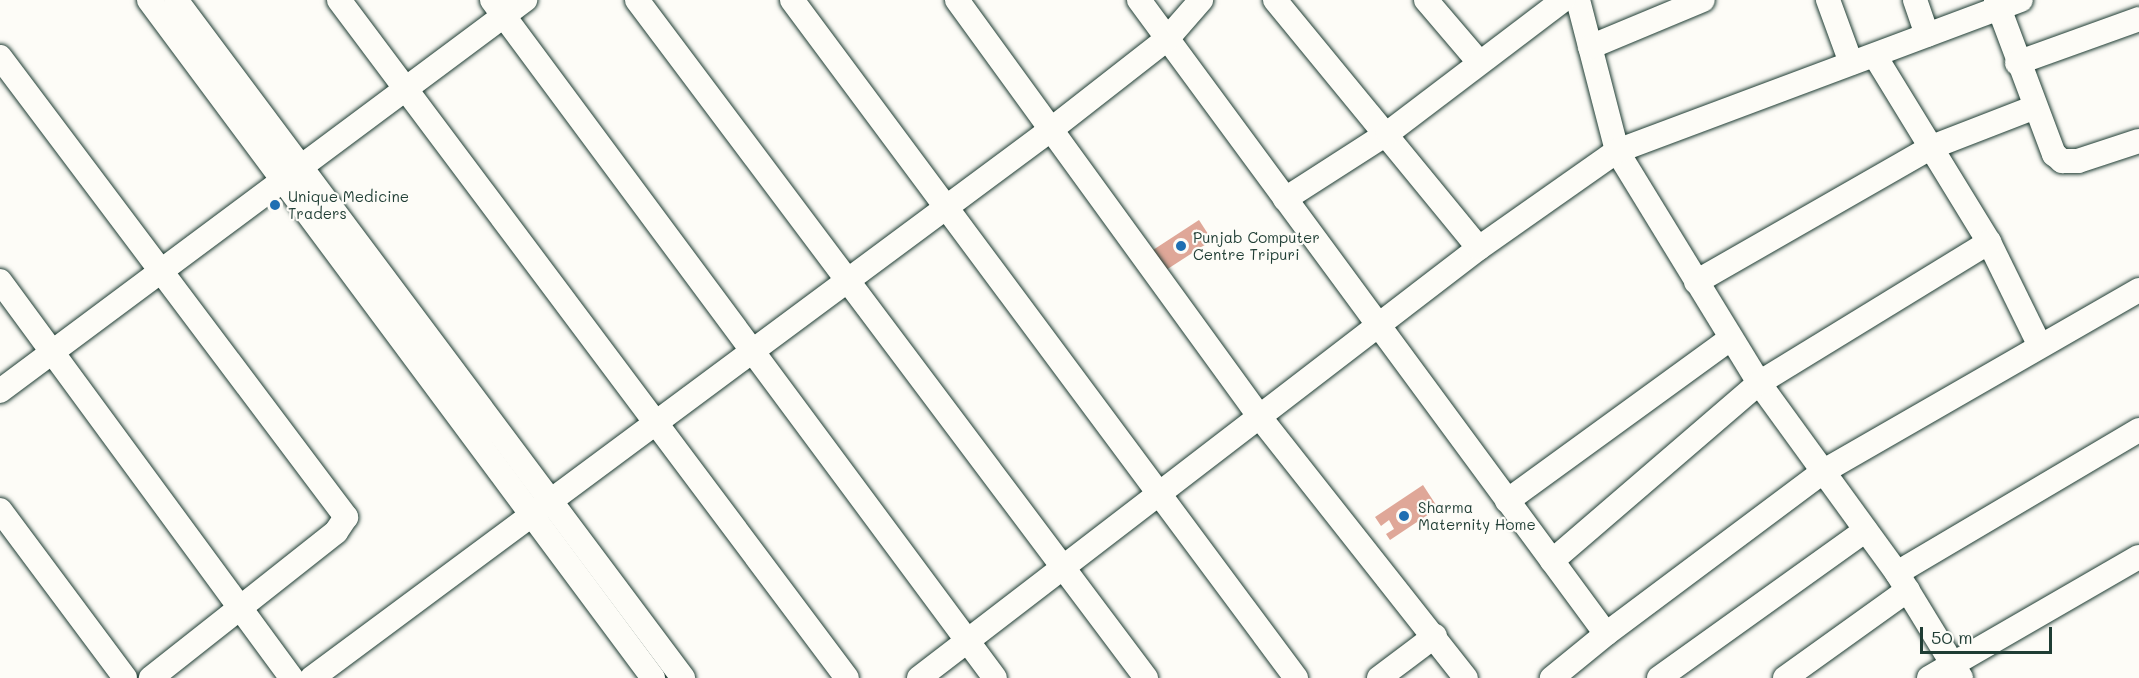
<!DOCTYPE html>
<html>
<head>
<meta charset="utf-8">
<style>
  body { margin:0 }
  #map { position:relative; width:2139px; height:678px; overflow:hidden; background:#fdfcf7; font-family:Mali,sans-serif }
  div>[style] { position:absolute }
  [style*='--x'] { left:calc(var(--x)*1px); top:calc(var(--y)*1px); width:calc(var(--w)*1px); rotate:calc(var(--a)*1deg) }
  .building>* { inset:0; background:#dfa798; transform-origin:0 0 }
  .roads { filter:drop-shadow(0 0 2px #1f3d34) drop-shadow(0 0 2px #1f3d34) }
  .minor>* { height:24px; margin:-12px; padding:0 12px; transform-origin:12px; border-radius:12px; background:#fdfcf7 }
  .dots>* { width:16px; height:16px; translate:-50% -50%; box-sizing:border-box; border:3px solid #fdfcf7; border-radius:50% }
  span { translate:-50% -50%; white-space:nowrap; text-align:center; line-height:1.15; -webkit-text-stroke:4.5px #fdfcf7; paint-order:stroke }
  .poi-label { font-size:15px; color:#1f3d34 }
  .left { translate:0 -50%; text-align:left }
  .scale { position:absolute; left:1920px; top:627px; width:132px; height:27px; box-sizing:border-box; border:3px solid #1f3d34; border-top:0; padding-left:8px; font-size:18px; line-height:21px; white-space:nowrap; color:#1f3d34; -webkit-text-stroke:4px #fdfcf7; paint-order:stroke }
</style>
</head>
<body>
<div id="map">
  <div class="building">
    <div style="left:1199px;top:220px;width:24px;height:59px;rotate:57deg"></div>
    <div style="clip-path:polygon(1423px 485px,1438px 508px,1390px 540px,1386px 534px,1394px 529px,1389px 520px,1381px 526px,1375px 517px)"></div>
  </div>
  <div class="roads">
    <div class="minor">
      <div style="--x:149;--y:0;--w:845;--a:53.37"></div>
      <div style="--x:176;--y:0;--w:847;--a:53.21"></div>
      <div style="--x:339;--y:0;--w:847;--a:53.16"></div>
      <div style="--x:492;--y:0;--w:844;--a:53.43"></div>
      <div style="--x:637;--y:0;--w:848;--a:53.1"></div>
      <div style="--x:792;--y:0;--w:845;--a:53.37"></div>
      <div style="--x:957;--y:0;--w:519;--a:54.01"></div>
      <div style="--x:1262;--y:420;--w:329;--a:51.7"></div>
      <div style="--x:1139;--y:0;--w:787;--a:53.62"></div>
      <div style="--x:1606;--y:634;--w:70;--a:140.8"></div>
      <div style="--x:1275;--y:0;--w:321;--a:50.6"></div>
      <div style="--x:1426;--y:0;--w:82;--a:49.5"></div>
      <div style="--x:1578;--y:0;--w:156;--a:75.5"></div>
      <div style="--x:1617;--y:151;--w:272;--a:58.5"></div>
      <div style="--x:1759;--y:383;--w:235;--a:54"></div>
      <div style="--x:1897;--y:573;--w:123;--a:58.6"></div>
      <div style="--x:1828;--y:0;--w:67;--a:69.9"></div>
      <div style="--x:1915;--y:0;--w:37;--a:71"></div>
      <div style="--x:1996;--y:0;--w:165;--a:69.4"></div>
      <div style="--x:2054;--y:154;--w:11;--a:41"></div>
      <div style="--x:2062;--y:161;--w:16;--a:0"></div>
      <div style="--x:2078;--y:161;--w:64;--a:-18.2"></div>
      <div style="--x:1590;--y:47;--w:122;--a:-22.6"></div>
      <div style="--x:1875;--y:56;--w:218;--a:58.5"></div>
      <div style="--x:1989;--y:242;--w:114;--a:63.9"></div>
      <div style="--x:0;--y:57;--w:576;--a:53.05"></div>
      <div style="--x:346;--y:517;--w:18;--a:124"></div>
      <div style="--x:336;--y:532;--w:236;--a:141.7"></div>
      <div style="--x:2017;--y:63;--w:130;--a:-19.8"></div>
      <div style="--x:1285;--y:199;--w:122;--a:-32.7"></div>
      <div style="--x:1388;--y:133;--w:220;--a:-37.2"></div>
      <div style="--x:0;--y:281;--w:493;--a:53.7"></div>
      <div style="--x:1696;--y:282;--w:272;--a:-29.8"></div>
      <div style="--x:1932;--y:147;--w:110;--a:-21.2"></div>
      <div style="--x:0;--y:391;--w:655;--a:-36.68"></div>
      <div style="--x:1507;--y:501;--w:276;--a:-36"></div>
      <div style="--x:0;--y:510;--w:209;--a:53.3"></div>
      <div style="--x:1552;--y:561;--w:273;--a:-40.7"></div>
      <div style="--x:1759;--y:383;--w:270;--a:-31.5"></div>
      <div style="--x:1897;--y:573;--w:281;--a:-30.6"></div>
      <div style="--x:1606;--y:634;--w:272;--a:-36.8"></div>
      <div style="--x:1824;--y:471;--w:363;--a:-29.9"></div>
      <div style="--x:312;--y:678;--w:923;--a:-36.58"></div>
      <div style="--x:1053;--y:128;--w:145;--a:-38"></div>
      <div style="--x:1167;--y:39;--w:52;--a:-48.9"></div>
      <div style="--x:919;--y:678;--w:706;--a:-37.52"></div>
      <div style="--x:1479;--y:248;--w:169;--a:-35.1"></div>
      <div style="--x:1617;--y:151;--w:431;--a:-20.5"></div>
      <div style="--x:1379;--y:678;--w:70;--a:-36.9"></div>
      <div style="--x:1659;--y:678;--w:254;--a:-35.6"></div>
      <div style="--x:1785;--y:678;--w:151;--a:-35.6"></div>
      <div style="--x:1929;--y:678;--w:242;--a:-30"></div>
    </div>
  </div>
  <div class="dots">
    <div style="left:275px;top:205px;background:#1f6fb2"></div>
    <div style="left:1181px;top:246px;background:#1f6fb2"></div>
    <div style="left:1404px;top:516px;background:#1f6fb2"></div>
  </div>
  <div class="poi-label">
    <span class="left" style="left:288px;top:205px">Unique Medicine<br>Traders</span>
    <span class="left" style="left:1193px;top:246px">Punjab Computer<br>Centre Tripuri</span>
    <span class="left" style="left:1418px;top:516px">Sharma<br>Maternity Home</span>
  </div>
  <div class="scale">50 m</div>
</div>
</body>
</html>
